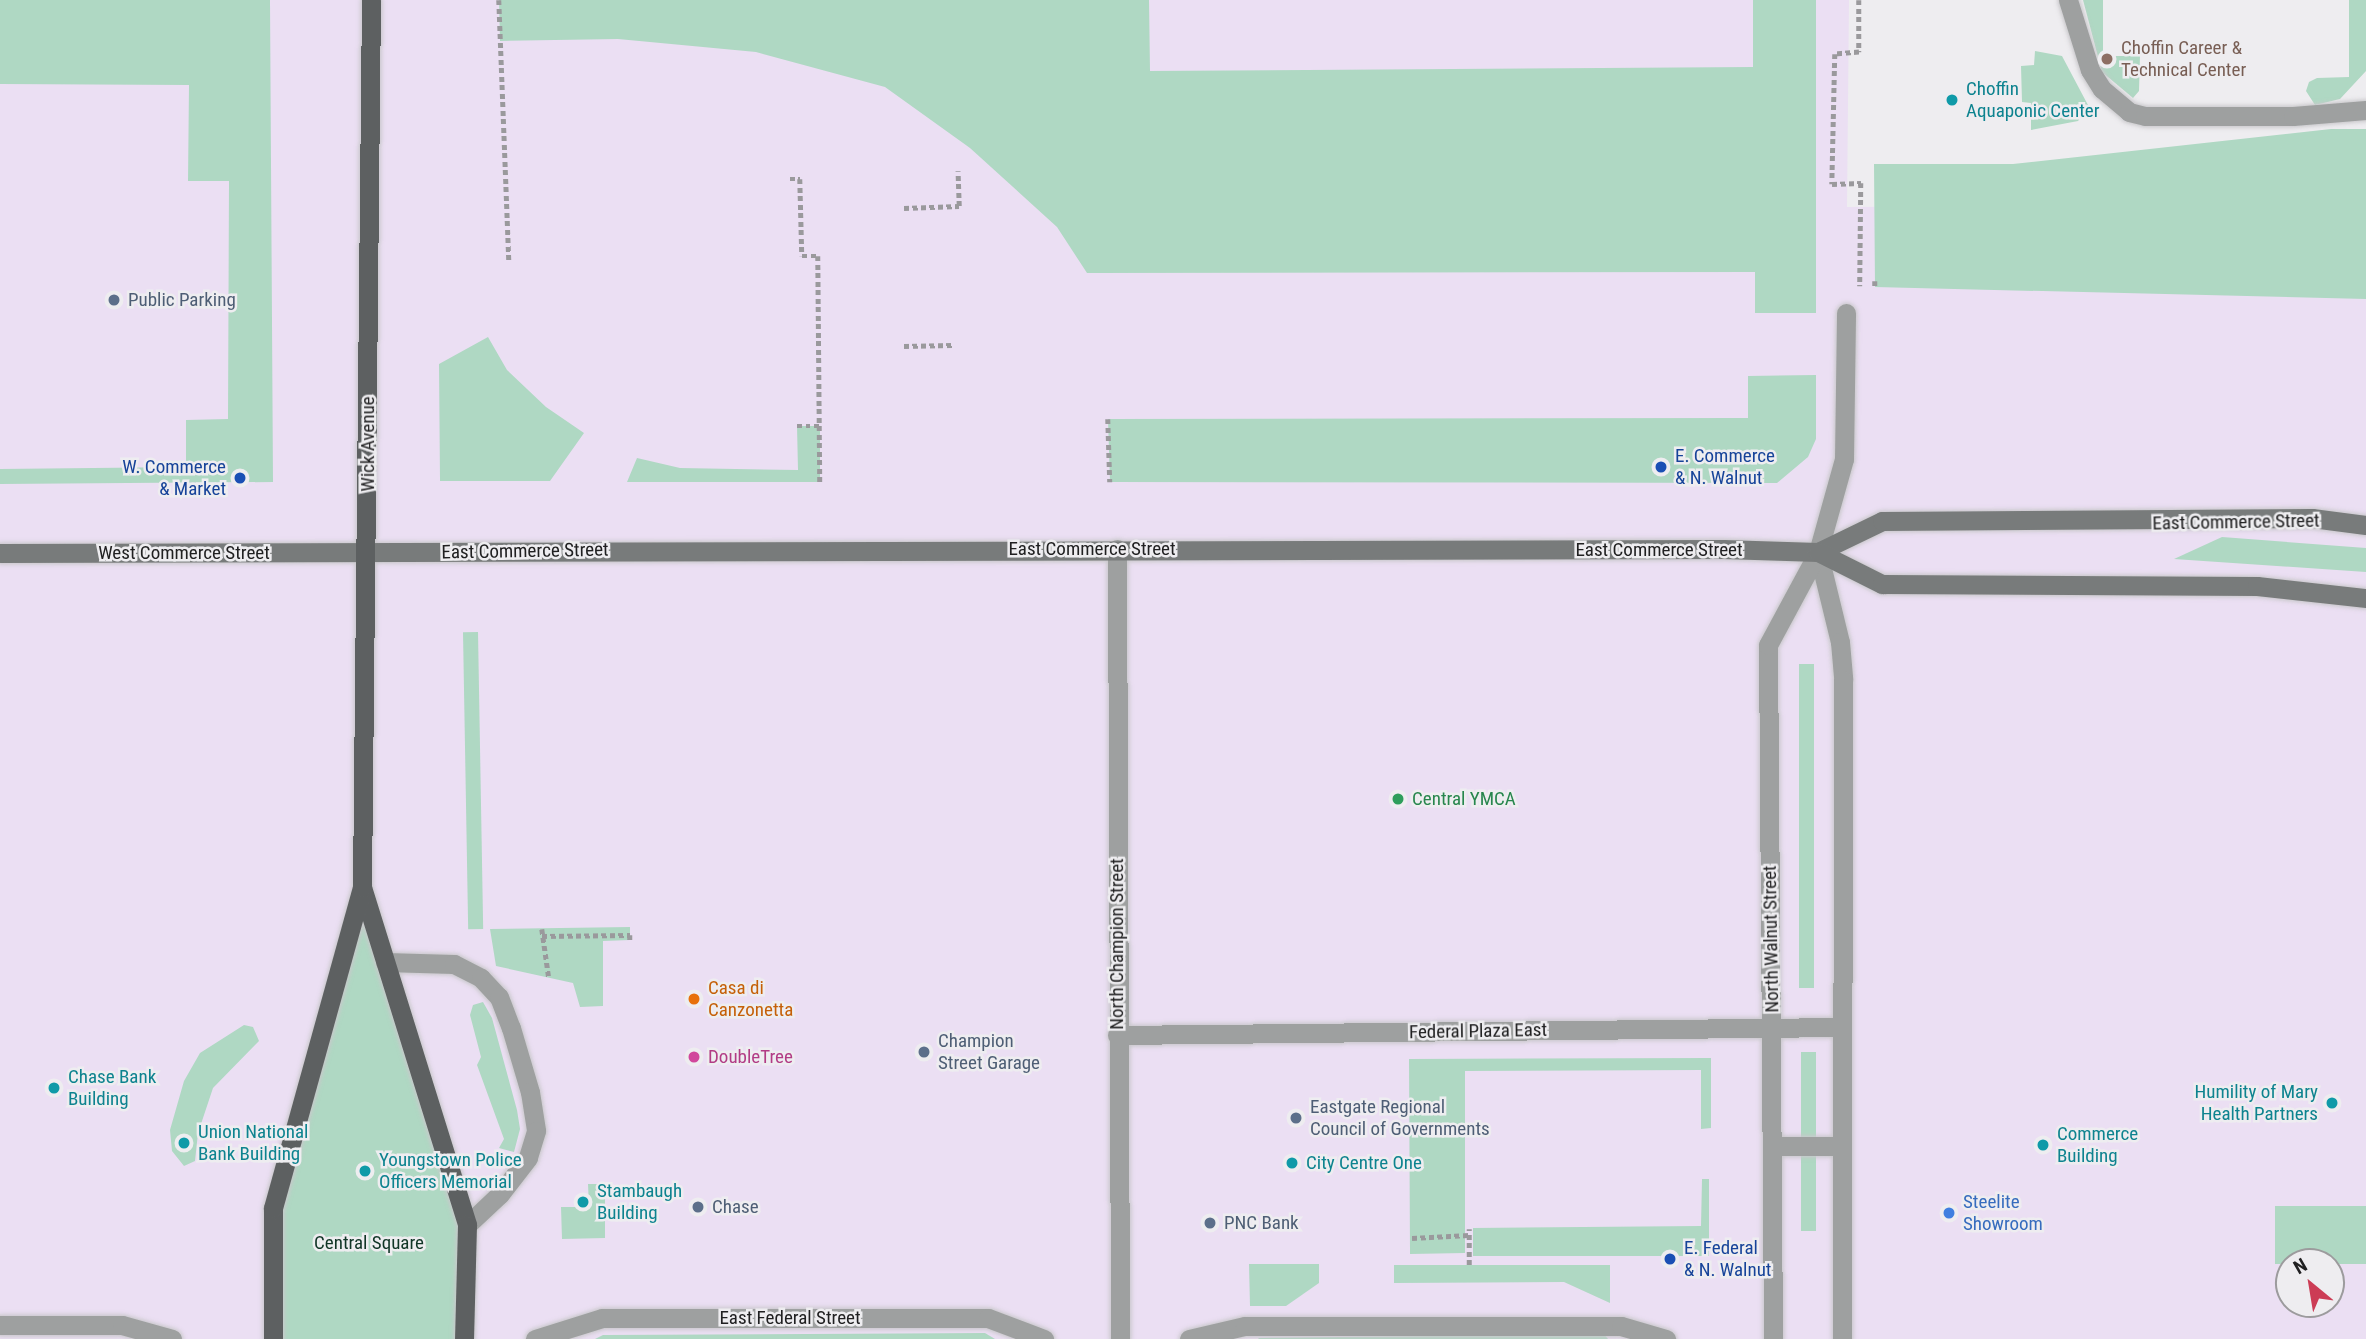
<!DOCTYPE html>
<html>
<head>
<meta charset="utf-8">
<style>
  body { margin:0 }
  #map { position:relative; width:2366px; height:1339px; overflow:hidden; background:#eeedf0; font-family:"Roboto Condensed",sans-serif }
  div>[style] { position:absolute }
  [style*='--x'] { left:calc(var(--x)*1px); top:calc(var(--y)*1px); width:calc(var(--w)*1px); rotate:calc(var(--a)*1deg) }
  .commercial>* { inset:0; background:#ebdff3 }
  .green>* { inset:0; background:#afd8c3; transform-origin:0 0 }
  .path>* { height:4.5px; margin-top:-2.25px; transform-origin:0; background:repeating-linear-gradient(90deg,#9a999c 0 5px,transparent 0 8.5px) }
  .roads { filter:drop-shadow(0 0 2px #c9c8cb) drop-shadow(0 0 2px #c9c8cb) }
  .service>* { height:19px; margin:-9.5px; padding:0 9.5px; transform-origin:9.5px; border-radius:9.5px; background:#9ea0a0 }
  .minor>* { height:19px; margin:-9.5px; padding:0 9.5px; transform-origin:9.5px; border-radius:9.5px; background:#9ea0a0 }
  .tertiary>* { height:19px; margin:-9.5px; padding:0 9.5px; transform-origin:9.5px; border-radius:9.5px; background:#9ea0a0 }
  .secondary>* { height:19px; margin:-9.5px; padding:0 9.5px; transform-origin:9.5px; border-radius:9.5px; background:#787b7b }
  .primary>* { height:19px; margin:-9.5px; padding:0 9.5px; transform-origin:9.5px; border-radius:9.5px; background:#5d6061 }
  .dots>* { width:19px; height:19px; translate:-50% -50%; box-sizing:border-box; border:4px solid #eeedf0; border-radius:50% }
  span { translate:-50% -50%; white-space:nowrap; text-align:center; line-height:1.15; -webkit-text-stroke:5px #eeedf0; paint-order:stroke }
  .education-label { font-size:19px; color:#785e54 }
  .left { translate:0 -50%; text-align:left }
  .culture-label { font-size:19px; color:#0d838f }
  .right { translate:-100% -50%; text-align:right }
  .service-label { font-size:19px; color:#4e5e75 }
  .street-label { font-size:19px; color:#202021 }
  .transit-label { font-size:19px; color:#164399 }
  .leisure-label { font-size:19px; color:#27864d }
  .food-label { font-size:19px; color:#c56008 }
  .hotel-label { font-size:19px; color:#b23c85 }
  .shop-label { font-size:19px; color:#366cbe }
  .park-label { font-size:19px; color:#103526 }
  .north { position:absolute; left:2275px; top:1248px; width:70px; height:70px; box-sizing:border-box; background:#eeedf0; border:2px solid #9c9b9d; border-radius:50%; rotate:330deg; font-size:19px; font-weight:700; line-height:28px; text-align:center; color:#202021 }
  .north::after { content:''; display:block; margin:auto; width:24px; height:32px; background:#cc3c55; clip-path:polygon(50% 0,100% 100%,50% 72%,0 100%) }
</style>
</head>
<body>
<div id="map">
  <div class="commercial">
    <div style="clip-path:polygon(evenodd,0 0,1849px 0,1847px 207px,2366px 204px,2366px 1339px,0 1339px,0 0,2289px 1262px,2331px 1262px,2331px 1304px,2289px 1304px,2289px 1262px)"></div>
  </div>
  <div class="green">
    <div style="clip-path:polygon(0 0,270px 0,273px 482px,0 484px,0 469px,186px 467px,186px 420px,228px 419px,229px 181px,188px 181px,189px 85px,0 84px)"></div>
    <div style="clip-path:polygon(499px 0,1149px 0,1150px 71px,1753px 67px,1753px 0,1816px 0,1816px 313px,1755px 313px,1755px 272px,1087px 273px,1057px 227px,970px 148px,885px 87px,756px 52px,618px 39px,500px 41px)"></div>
    <div style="clip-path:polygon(2083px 0,2103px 0,2103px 56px,2140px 56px,2139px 91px,2133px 98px,2102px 72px)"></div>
    <div style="clip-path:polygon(2349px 0,2366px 0,2366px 71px,2340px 99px,2315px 105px,2306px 91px,2309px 82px,2317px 78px,2349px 77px)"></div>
    <div style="clip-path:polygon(2035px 51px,2062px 56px,2089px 107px,2078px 121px,2031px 130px,2031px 103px,2022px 102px,2021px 66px,2034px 65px)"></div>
    <div style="clip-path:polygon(2331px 129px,2366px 129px,2366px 299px,1875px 287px,1874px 164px,2013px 164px)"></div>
    <div style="clip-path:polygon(488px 337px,507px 370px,546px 407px,584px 433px,550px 481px,440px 481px,439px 364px)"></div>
    <div style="clip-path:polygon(1816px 375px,1816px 439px,1808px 457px,1777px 483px,1110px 482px,1108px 419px,1748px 418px,1748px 376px)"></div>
    <div style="clip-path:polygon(797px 426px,820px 426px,820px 482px,627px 482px,637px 458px,680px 468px,798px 470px)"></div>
    <div style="clip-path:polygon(2222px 537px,2366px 548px,2366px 572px,2174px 559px)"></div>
    <div style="left:478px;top:632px;width:297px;height:15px;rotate:89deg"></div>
    <div style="left:1799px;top:664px;width:15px;height:324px"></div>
    <div style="clip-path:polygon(362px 887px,467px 1225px,464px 1339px,273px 1339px,273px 1208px)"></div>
    <div style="clip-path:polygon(630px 927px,630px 940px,603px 941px,603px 1006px,580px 1007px,573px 983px,496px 966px,490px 929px)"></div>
    <div style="clip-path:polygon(483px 1002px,492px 1018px,517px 1110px,520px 1129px,514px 1152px,499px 1148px,504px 1139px,477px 1065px,481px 1057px,470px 1015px,473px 1005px)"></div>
    <div style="clip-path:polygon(244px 1025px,253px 1027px,259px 1041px,213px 1088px,198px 1133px,195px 1161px,184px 1166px,172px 1151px,170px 1130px,184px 1081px,200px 1053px)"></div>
    <div style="left:1801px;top:1052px;width:15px;height:179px"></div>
    <div style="clip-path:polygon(1711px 1058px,1711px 1128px,1701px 1129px,1701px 1070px,1465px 1071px,1465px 1253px,1410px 1254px,1409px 1059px)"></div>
    <div style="clip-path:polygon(1702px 1179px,1709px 1179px,1709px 1256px,1473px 1256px,1473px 1228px,1701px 1226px)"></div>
    <div style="clip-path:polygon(588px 1184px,605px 1184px,605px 1238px,562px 1239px,561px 1207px,589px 1207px)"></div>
    <div style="left:2366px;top:1206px;width:58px;height:91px;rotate:90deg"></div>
    <div style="clip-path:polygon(1249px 1264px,1319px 1264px,1319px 1283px,1286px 1306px,1250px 1306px)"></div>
    <div style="clip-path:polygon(1394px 1265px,1610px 1265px,1610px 1303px,1564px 1282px,1394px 1283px)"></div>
    <div style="clip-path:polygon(985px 1333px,995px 1339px,595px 1339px,603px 1335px)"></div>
    <div style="clip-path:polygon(1604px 1334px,1608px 1339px,1258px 1339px,1259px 1338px)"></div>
  </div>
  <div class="path">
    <div style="--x:499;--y:0;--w:263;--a:87.8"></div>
    <div style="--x:1859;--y:0;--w:52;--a:90"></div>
    <div style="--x:1859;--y:52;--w:24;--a:175"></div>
    <div style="--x:1835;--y:54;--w:130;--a:91.3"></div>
    <div style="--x:1832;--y:184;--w:29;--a:-2"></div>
    <div style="--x:1861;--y:183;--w:103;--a:90.6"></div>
    <div style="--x:790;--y:179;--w:10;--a:0"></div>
    <div style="--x:800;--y:179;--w:77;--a:88.5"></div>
    <div style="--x:802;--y:256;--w:16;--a:0"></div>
    <div style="--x:818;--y:256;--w:226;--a:89.5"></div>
    <div style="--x:904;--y:208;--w:55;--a:-2.1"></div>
    <div style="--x:959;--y:206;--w:35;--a:-92"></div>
    <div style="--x:1875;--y:281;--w:6;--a:90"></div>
    <div style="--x:904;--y:346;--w:48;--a:-1.2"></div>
    <div style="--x:1108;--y:419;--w:63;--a:88.2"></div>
    <div style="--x:797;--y:426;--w:23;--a:0"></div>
    <div style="--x:542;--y:929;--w:49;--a:81.9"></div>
    <div style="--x:542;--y:936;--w:88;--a:-0.7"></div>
    <div style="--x:630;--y:935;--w:5;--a:90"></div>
    <div style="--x:1412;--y:1238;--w:57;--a:-3"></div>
    <div style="--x:1469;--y:1265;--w:36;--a:-90"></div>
  </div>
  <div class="roads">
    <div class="service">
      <div style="--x:2068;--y:0;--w:73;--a:72.6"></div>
      <div style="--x:2090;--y:70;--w:22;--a:58"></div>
      <div style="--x:2102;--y:89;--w:35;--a:40"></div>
      <div style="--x:2129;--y:112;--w:16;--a:14"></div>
      <div style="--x:2145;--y:116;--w:148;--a:0"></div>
      <div style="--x:2293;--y:116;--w:73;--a:-4.7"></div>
      <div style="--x:385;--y:962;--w:69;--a:1.7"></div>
      <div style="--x:454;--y:964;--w:30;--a:27"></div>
      <div style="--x:481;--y:978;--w:26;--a:47"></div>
      <div style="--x:499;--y:997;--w:33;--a:69"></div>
      <div style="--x:511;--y:1028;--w:67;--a:73.5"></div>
      <div style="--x:530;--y:1092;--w:39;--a:81"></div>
      <div style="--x:536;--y:1131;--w:28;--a:107"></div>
      <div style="--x:528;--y:1158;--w:46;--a:127.9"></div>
      <div style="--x:500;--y:1194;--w:45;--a:136.8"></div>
      <div style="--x:1117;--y:1035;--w:723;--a:-0.63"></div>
      <div style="--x:1772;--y:1146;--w:69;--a:0"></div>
    </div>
    <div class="minor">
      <div style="--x:1117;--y:549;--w:790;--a:89.78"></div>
      <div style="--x:1818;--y:552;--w:97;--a:-74.4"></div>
      <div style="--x:1844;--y:459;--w:146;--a:-89.2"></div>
    </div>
    <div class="tertiary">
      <div style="--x:1818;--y:552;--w:93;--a:76.3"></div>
      <div style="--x:1840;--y:642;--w:38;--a:85"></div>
      <div style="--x:1843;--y:680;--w:659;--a:90.09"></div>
      <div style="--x:0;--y:1325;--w:122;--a:0"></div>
      <div style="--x:122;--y:1325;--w:52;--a:15.6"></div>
      <div style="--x:535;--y:1339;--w:70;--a:-17.4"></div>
      <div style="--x:602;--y:1318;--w:386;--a:0"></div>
      <div style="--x:988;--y:1318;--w:60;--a:20.6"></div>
      <div style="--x:1189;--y:1339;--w:57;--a:-13.1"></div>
      <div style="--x:1245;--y:1326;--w:376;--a:0"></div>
      <div style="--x:1621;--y:1326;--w:47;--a:16.1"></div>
      <div style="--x:1773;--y:1339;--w:694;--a:-90.41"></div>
      <div style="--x:1768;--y:645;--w:106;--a:-61.7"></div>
    </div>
    <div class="secondary">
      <div style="--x:1818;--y:552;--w:71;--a:-25.8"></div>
      <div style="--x:1882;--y:521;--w:430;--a:-0.4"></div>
      <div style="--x:2312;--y:518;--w:54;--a:7.4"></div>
      <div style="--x:0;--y:553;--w:1723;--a:-0.13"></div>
      <div style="--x:1723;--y:549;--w:95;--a:1.8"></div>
      <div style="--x:1818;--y:552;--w:72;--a:26.6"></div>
      <div style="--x:1882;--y:584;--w:375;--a:0.3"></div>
      <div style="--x:2257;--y:586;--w:110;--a:6.3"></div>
    </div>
    <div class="primary">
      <div style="--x:362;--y:887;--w:354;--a:72.7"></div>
      <div style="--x:467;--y:1225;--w:114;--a:91.5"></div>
      <div style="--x:273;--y:1339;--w:131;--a:-90"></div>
      <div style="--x:273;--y:1208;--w:333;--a:-74.5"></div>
      <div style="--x:362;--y:887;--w:887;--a:-89.42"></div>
    </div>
  </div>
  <div class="dots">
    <div style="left:2107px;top:59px;background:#8d6e63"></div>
    <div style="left:1952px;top:100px;background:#0f9aa8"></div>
    <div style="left:114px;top:300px;background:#5c6f8a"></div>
    <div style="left:1661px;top:467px;background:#1a4fb4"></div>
    <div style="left:240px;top:478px;background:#1a4fb4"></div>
    <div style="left:1398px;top:799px;background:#2e9e5b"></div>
    <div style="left:694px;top:999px;background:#e8710a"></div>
    <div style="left:924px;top:1052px;background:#5c6f8a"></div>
    <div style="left:694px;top:1057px;background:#d1479c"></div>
    <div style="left:54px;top:1088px;background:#0f9aa8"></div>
    <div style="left:2332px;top:1103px;background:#0f9aa8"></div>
    <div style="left:1296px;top:1118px;background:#5c6f8a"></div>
    <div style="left:184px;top:1143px;background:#0f9aa8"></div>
    <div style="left:2043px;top:1145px;background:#0f9aa8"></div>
    <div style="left:1292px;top:1163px;background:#0f9aa8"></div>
    <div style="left:365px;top:1171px;background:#0f9aa8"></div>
    <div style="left:583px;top:1202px;background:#0f9aa8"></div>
    <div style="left:698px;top:1207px;background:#5c6f8a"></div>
    <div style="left:1949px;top:1213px;background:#3f7fe0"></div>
    <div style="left:1210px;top:1223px;background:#5c6f8a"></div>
    <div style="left:1670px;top:1259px;background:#1a4fb4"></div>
  </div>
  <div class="education-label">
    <span class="left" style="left:2121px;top:59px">Choffin Career &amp;<br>Technical Center</span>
  </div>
  <div class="culture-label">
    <span class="left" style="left:1966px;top:100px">Choffin<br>Aquaponic Center</span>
    <span class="left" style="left:68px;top:1088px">Chase Bank<br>Building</span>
    <span class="right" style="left:2318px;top:1103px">Humility of Mary<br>Health Partners</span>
    <span class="left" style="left:198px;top:1143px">Union National<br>Bank Building</span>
    <span class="left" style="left:2057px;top:1145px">Commerce<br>Building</span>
    <span class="left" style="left:379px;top:1171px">Youngstown Police<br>Officers Memorial</span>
    <span class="left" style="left:1306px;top:1163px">City Centre One</span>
    <span class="left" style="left:597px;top:1202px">Stambaugh<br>Building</span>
  </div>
  <div class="service-label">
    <span class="left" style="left:128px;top:300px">Public Parking</span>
    <span class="left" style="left:938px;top:1052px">Champion<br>Street Garage</span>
    <span class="left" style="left:1310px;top:1118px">Eastgate Regional<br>Council of Governments</span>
    <span class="left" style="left:712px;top:1207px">Chase</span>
    <span class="left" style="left:1224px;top:1223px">PNC Bank</span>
  </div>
  <div class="street-label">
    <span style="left:368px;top:444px;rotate:-90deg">Wick Avenue</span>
    <span style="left:2236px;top:522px;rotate:-1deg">East Commerce Street</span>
    <span style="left:1092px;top:549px">East Commerce Street</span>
    <span style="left:1659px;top:550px">East Commerce Street</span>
    <span style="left:525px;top:551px;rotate:-1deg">East Commerce Street</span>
    <span style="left:184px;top:553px">West Commerce Street</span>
    <span style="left:1771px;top:939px;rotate:-91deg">North Walnut Street</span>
    <span style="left:1117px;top:944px;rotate:-90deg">North Champion Street</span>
    <span style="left:1478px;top:1031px;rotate:-1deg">Federal Plaza East</span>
    <span style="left:790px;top:1318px">East Federal Street</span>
  </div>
  <div class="transit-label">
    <span class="left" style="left:1675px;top:467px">E. Commerce<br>&amp; N. Walnut</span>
    <span class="right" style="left:226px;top:478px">W. Commerce<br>&amp; Market</span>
    <span class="left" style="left:1684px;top:1259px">E. Federal<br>&amp; N. Walnut</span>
  </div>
  <div class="leisure-label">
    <span class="left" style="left:1412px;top:799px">Central YMCA</span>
  </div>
  <div class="food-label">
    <span class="left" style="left:708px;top:999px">Casa di<br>Canzonetta</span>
  </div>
  <div class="hotel-label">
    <span class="left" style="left:708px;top:1057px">DoubleTree</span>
  </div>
  <div class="shop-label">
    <span class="left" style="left:1963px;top:1213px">Steelite<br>Showroom</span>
  </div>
  <div class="park-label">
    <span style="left:369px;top:1243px">Central Square</span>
  </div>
  <div class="north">N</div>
</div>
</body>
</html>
